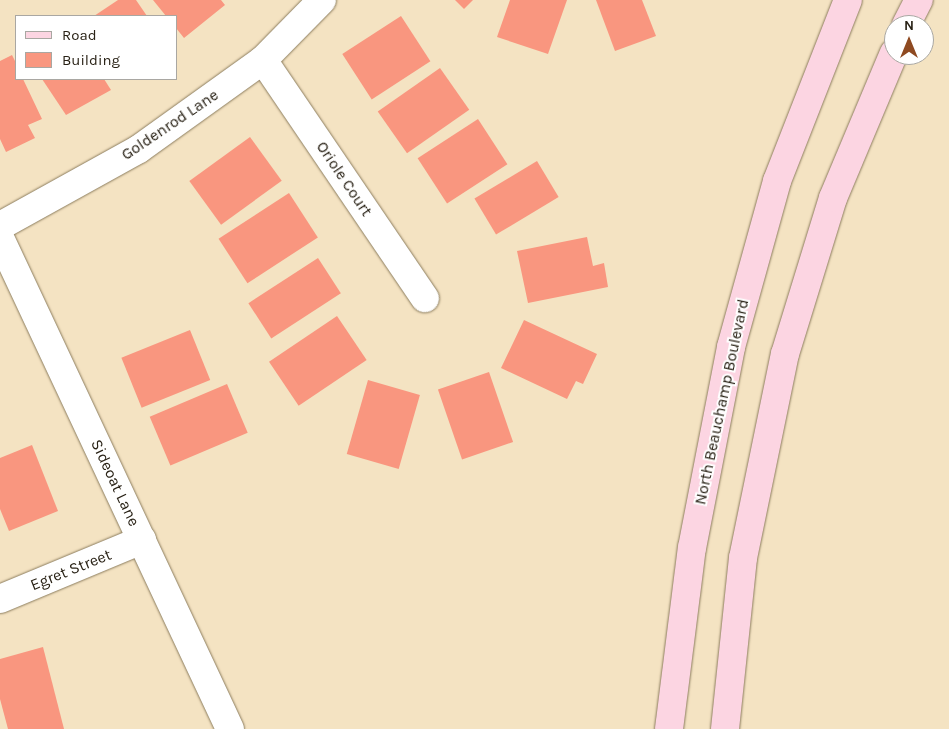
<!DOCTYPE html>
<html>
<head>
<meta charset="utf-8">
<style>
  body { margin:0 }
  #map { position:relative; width:949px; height:729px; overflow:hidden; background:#f4e3c2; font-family:Karla,sans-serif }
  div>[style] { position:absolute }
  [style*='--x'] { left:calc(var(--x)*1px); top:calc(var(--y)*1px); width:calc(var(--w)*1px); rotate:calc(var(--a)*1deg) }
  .building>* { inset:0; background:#f9967f; transform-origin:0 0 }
  .roads { filter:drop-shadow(0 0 1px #8c7d5e) drop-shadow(0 0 1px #8c7d5e) }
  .street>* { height:28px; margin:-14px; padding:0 14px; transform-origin:14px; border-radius:14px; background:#fff }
  .secondary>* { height:28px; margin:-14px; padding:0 14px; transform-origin:14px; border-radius:14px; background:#fcd5e2 }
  span { translate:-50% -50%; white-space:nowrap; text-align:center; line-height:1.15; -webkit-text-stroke:4px #fff; paint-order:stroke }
  .street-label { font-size:16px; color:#292216 }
  .legend { position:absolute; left:15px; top:15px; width:162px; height:65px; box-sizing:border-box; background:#fff; border:1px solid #a9a7a2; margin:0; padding:6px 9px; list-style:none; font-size:15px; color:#292216 }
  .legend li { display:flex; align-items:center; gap:10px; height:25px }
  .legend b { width:25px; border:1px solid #a9a7a2 }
  .north { position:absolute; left:884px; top:15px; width:50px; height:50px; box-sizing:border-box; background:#fff; border:1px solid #a9a7a2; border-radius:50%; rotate:0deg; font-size:14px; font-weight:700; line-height:20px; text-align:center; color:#292216 }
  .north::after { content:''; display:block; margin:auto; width:18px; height:22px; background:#8f4a21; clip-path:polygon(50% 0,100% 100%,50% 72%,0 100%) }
</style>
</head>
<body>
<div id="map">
  <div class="building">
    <div style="clip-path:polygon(118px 0,136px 0,147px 16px,94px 16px)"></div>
    <div style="clip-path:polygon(153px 0,221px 0,225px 5px,184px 38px,176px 28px,176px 16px,166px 16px)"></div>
    <div style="clip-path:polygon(455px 0,473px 0,464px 9px)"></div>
    <div style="clip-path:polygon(510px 0,567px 0,548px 54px,497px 37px)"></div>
    <div style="clip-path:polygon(596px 0,642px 0,656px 36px,615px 51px)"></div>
    <div style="left:401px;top:16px;width:54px;height:70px;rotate:57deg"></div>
    <div style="clip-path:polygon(12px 55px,16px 63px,16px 79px,23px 79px,42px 119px,28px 125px,35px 138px,6px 152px,0 139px,0 61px)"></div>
    <div style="left:440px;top:68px;width:51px;height:76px;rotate:55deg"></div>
    <div style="clip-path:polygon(42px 79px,104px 79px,111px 90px,66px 115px)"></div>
    <div style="left:478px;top:119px;width:54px;height:72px;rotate:57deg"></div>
    <div style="left:250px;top:137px;width:54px;height:75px;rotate:54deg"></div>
    <div style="left:537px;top:161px;width:42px;height:73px;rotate:59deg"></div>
    <div style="left:289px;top:193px;width:53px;height:84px;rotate:57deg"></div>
    <div style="clip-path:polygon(587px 237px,593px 266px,604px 263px,608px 287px,528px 303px,517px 251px)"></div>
    <div style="left:318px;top:258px;width:42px;height:83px;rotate:57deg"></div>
    <div style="left:337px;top:316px;width:53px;height:82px;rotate:56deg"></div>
    <div style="clip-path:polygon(524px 320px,597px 354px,583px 384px,576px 381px,567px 399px,501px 368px)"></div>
    <div style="left:190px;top:330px;width:54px;height:74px;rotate:68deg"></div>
    <div style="left:489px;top:372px;width:74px;height:54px;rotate:71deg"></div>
    <div style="left:368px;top:380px;width:54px;height:77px;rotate:16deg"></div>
    <div style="left:227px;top:384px;width:53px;height:84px;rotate:67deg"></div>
    <div style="clip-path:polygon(32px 445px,58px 511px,9px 531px,0 509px,0 458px)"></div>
    <div style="clip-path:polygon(43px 647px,64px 729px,8px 729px,0 699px,0 659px)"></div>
  </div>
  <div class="roads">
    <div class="street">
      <div style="--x:263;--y:60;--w:288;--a:55.8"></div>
      <div style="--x:0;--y:226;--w:159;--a:-29"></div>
      <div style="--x:139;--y:149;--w:153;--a:-35.7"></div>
      <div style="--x:263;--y:60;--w:84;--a:-45.5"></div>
      <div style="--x:0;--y:238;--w:542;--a:64.9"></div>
      <div style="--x:0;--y:599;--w:154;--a:-22.6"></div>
    </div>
    <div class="secondary">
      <div style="--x:906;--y:25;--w:28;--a:-63"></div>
      <div style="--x:669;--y:729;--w:182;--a:-82.8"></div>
      <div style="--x:692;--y:548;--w:205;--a:-79"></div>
      <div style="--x:731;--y:347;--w:172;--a:-74.5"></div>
      <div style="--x:777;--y:181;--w:194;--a:-68.6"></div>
      <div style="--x:725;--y:729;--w:172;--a:-84"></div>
      <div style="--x:743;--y:558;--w:208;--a:-78.4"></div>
      <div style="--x:785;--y:354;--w:163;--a:-72.9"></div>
      <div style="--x:833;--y:198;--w:157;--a:-67.2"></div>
    </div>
  </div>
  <div class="street-label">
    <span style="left:170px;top:125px;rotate:-34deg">Goldenrod Lane</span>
    <span style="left:344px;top:179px;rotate:56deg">Oriole Court</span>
    <span style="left:722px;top:402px;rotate:-78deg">North Beauchamp Boulevard</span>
    <span style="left:115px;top:483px;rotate:65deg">Sideoat Lane</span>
    <span style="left:71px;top:570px;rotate:-22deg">Egret Street</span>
  </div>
  <ul class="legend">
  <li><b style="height:6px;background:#fcd5e2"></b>Road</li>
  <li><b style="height:14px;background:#f9967f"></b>Building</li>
  </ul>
  <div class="north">N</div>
</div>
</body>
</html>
